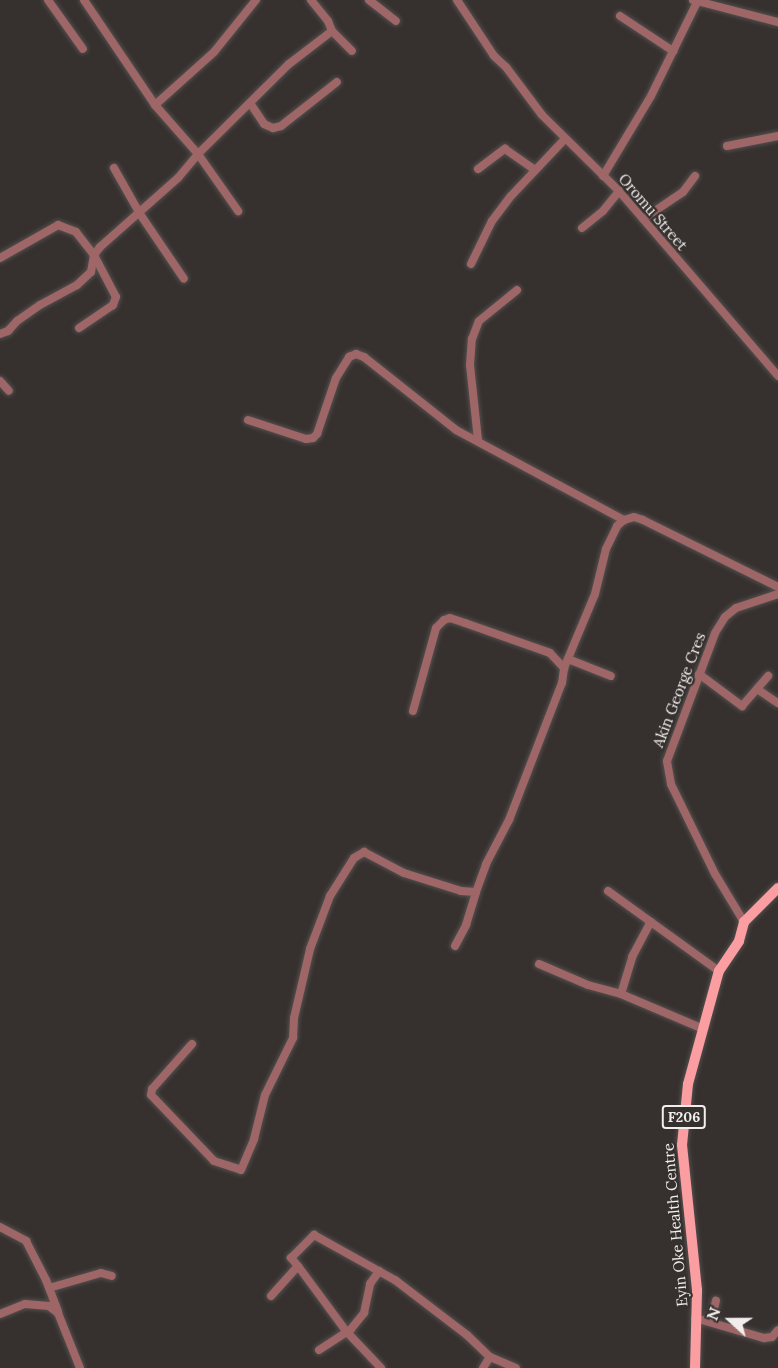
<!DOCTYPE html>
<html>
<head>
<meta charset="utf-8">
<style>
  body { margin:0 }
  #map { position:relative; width:778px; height:1368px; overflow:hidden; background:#36312f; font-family:Lora,serif }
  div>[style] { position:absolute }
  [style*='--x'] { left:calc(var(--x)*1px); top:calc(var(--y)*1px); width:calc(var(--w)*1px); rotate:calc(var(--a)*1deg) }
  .roads { filter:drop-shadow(0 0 2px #544f4d) drop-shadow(0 0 2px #544f4d) }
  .minor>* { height:8px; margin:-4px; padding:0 4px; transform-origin:4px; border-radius:4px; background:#9e6667 }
  .major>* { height:10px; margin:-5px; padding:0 5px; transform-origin:5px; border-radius:5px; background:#fb9ea1 }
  span { translate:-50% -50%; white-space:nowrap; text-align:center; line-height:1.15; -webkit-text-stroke:4.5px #36312f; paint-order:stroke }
  .shield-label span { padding:2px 4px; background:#36312f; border:2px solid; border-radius:4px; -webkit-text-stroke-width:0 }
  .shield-label { font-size:14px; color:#f1eeed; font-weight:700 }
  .street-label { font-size:15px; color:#f1eeed }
  .north { position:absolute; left:700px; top:1290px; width:60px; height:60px; -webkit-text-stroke:4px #36312f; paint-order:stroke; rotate:291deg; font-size:16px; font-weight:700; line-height:24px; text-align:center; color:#f1eeed }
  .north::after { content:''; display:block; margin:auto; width:21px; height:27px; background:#f1eeed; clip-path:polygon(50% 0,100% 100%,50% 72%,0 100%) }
</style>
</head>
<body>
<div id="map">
  <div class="roads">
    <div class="minor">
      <div style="--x:48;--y:0;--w:60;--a:54.5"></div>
      <div style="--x:84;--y:0;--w:127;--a:55.9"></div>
      <div style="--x:155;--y:105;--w:65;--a:48.7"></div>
      <div style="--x:198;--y:154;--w:70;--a:54.9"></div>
      <div style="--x:311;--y:0;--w:27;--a:51"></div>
      <div style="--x:328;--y:21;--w:11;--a:68"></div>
      <div style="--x:332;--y:31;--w:28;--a:45"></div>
      <div style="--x:369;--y:0;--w:34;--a:38"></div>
      <div style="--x:457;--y:0;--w:67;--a:56.5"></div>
      <div style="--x:494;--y:56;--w:16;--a:43"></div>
      <div style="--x:506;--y:67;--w:60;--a:53.1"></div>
      <div style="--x:542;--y:115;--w:108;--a:44.6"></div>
      <div style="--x:619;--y:191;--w:244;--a:49.3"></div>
      <div style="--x:693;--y:0;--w:88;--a:14.5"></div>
      <div style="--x:620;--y:16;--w:64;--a:33.4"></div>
      <div style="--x:250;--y:103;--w:25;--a:56"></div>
      <div style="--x:264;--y:124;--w:10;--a:24"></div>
      <div style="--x:273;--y:128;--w:8;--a:-14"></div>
      <div style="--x:281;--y:126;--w:71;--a:-38.2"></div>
      <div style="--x:155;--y:105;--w:79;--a:-41.9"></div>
      <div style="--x:214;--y:52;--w:67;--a:-51.1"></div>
      <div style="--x:727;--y:146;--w:52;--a:-11.1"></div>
      <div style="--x:114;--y:168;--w:53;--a:60.5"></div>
      <div style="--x:140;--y:214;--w:78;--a:55.9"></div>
      <div style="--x:478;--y:169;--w:34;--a:-37"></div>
      <div style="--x:505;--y:149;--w:35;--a:35"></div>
      <div style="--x:603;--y:176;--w:93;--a:-59"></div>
      <div style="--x:651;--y:96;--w:105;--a:-63.9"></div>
      <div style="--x:643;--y:219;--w:48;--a:-34"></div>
      <div style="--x:683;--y:192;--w:20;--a:-53"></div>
      <div style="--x:582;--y:228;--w:27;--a:-39"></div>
      <div style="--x:603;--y:211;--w:26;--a:-51"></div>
      <div style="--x:0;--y:258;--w:67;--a:-29.6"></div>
      <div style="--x:58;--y:225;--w:19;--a:21"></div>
      <div style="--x:76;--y:232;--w:29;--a:52"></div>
      <div style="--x:94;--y:255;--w:47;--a:62.4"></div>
      <div style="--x:116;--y:297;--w:9;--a:111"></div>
      <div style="--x:113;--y:305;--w:41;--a:145.9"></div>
      <div style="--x:471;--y:264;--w:48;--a:-64"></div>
      <div style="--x:492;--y:221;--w:31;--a:-53"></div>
      <div style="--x:511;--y:196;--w:77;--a:-46.6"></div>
      <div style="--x:0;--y:334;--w:9;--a:-21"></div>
      <div style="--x:8;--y:331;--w:13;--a:-48"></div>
      <div style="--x:17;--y:321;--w:28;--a:-35"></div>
      <div style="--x:40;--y:305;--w:42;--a:-28.4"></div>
      <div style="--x:77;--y:285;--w:19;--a:-43"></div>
      <div style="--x:91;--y:272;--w:17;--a:-80"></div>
      <div style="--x:94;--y:255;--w:10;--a:-53"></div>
      <div style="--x:100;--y:247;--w:104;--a:-41.5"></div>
      <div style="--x:178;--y:178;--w:31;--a:-50"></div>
      <div style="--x:198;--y:154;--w:128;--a:-44.7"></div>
      <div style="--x:289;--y:64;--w:54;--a:-37.5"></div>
      <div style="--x:0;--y:381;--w:13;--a:48"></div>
      <div style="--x:248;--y:420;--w:61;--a:18.1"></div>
      <div style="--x:306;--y:439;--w:7;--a:-8"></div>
      <div style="--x:313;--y:438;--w:6;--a:-45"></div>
      <div style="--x:317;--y:434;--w:59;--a:-71.3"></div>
      <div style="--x:336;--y:378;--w:25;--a:-58"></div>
      <div style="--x:349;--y:357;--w:8;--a:-23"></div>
      <div style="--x:356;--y:354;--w:9;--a:21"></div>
      <div style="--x:364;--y:357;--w:117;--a:38.4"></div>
      <div style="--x:456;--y:430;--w:191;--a:28.2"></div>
      <div style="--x:478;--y:440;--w:75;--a:-96.1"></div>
      <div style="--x:470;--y:365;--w:26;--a:-86"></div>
      <div style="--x:472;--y:339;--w:19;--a:-69"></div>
      <div style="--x:479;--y:321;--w:49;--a:-39.2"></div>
      <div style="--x:568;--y:659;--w:46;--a:21.6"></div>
      <div style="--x:699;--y:674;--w:54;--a:36.7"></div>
      <div style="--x:742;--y:706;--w:40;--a:-49"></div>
      <div style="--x:757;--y:689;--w:25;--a:34"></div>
      <div style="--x:413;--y:711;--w:86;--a:-74.5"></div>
      <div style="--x:436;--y:628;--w:11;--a:-45"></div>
      <div style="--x:444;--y:620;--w:6;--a:-18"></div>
      <div style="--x:450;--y:618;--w:16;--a:18"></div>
      <div style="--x:465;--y:623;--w:90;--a:19.4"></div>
      <div style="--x:550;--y:653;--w:21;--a:47"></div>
      <div style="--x:608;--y:891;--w:137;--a:35.8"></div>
      <div style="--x:744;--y:922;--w:56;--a:-121.1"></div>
      <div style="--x:715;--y:874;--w:100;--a:-116.1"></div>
      <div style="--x:671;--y:784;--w:23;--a:-100"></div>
      <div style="--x:667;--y:761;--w:137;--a:-69.4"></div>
      <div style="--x:715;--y:633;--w:19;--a:-58"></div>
      <div style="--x:725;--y:617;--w:14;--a:-39"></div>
      <div style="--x:736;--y:608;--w:44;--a:-18.4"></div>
      <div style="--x:455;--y:946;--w:24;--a:-62"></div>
      <div style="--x:466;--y:925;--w:34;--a:-73"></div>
      <div style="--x:539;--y:964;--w:53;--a:23.2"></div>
      <div style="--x:588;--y:985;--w:34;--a:15"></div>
      <div style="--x:621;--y:994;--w:87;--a:23"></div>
      <div style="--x:621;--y:994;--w:39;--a:-73"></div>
      <div style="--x:632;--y:957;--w:40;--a:-62"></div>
      <div style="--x:192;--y:1044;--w:60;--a:131.6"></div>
      <div style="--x:152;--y:1089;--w:6;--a:99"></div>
      <div style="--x:151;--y:1095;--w:91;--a:46.3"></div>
      <div style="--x:214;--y:1161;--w:28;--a:18"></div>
      <div style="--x:241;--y:1170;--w:34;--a:-67"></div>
      <div style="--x:254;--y:1139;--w:45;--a:-76"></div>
      <div style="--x:265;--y:1095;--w:64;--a:-63.8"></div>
      <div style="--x:293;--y:1038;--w:20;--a:-87"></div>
      <div style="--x:294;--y:1018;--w:71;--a:-76.9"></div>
      <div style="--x:310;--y:949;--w:57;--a:-69.3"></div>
      <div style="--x:330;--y:896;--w:45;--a:-57.7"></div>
      <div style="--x:354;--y:858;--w:12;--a:-31"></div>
      <div style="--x:364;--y:852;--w:45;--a:27.7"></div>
      <div style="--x:404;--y:873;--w:60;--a:17.5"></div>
      <div style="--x:461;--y:891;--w:15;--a:4"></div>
      <div style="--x:476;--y:892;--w:30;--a:-70"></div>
      <div style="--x:486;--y:864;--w:50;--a:-62.4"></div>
      <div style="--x:509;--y:820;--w:147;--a:-68.9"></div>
      <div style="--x:562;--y:683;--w:15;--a:-82"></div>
      <div style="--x:564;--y:668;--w:80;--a:-67.3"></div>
      <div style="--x:595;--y:594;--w:46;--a:-76.3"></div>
      <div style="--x:606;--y:549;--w:25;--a:-64"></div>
      <div style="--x:617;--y:526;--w:9;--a:-41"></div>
      <div style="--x:624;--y:520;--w:10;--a:-17"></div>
      <div style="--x:634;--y:517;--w:9;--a:18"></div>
      <div style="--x:643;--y:520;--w:151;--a:26.4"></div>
      <div style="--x:0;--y:1227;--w:30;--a:28"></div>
      <div style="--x:26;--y:1241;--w:44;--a:62.9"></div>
      <div style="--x:46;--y:1280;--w:34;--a:69"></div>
      <div style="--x:298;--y:1266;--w:81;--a:53.6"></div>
      <div style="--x:346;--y:1331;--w:51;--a:46.6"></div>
      <div style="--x:49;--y:1288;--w:54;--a:-16.1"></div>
      <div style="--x:101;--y:1273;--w:11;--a:15"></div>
      <div style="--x:271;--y:1296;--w:40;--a:-48"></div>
      <div style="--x:298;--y:1266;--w:11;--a:-131"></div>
      <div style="--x:291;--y:1258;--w:33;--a:-45"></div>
      <div style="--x:314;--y:1235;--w:93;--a:29.1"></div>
      <div style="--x:395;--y:1280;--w:91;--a:37.4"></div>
      <div style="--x:467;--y:1335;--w:32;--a:44"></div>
      <div style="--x:490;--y:1357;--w:28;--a:23"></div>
      <div style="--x:0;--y:1314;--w:27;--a:-22"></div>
      <div style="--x:25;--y:1304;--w:24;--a:5"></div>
      <div style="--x:49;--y:1306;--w:11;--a:38"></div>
      <div style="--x:58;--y:1313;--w:59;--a:68.2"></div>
      <div style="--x:695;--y:1318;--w:72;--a:16.2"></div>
      <div style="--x:764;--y:1338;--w:8;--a:-7"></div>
      <div style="--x:772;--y:1337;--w:9;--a:-49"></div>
      <div style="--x:711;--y:1322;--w:22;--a:-77"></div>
      <div style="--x:319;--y:1350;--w:38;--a:-33"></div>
      <div style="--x:351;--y:1329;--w:21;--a:-51"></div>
      <div style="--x:364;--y:1313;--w:30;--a:-78"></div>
      <div style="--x:370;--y:1284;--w:16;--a:-55"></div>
      <div style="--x:483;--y:1368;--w:13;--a:-58"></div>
    </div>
    <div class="major">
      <div style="--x:695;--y:1368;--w:78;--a:-88.5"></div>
      <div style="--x:697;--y:1290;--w:146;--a:-95.9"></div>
      <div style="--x:682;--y:1145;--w:61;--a:-84.4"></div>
      <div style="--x:688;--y:1084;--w:117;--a:-74.7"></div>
      <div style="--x:719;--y:971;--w:36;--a:-56"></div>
      <div style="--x:739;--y:941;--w:20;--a:-75"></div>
      <div style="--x:744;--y:922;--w:48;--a:-45"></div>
    </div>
  </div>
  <div class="shield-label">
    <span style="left:684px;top:1117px">F206</span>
  </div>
  <div class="street-label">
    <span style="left:653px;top:212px;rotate:49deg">Oromu Street</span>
    <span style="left:679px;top:690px;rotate:-69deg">Akin George Cres</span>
    <span style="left:675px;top:1225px;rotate:-95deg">Eyin Oke Health Centre</span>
  </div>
  <div class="north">N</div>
</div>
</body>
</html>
